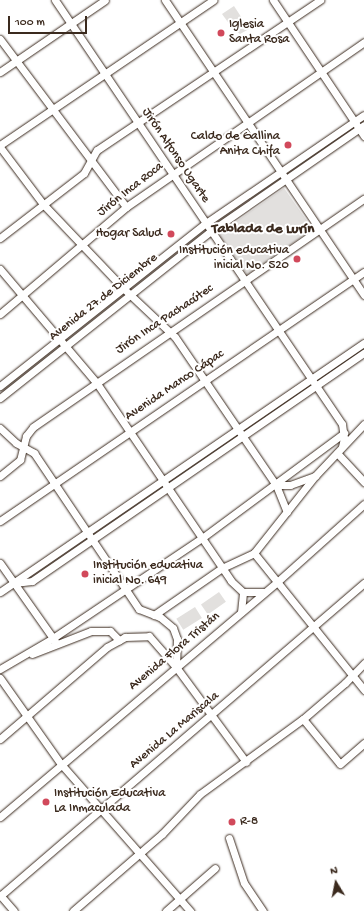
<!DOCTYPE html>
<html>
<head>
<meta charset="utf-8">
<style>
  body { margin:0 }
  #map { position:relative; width:364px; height:911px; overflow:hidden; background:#fff; font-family:"Gochi Hand",sans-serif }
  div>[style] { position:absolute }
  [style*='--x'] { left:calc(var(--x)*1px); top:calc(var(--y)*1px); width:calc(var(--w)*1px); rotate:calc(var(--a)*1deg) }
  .green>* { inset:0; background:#e2e0de; transform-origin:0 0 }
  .roads { filter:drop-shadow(0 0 1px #3b2a1e) drop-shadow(0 0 1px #3b2a1e) }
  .minor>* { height:7px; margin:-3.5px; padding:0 3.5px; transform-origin:3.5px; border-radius:3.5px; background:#fff }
  .dots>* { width:11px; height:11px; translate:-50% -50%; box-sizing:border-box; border:2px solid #fff; border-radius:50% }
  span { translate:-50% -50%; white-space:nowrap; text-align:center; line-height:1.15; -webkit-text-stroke:4px #fff; paint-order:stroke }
  .poi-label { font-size:13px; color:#3b2a1e }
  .left { translate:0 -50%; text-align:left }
  .right { translate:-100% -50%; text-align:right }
  .street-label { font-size:13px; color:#3b2a1e }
  .quarter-label { font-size:15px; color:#3b2a1e; font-weight:700 }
  .north { position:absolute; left:316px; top:863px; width:40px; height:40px; -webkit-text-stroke:3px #fff; paint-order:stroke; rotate:350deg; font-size:11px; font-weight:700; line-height:16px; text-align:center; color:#3b2a1e }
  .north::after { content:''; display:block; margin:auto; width:14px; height:18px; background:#3b2a1e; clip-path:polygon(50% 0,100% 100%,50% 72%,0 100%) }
  .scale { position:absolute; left:8px; top:16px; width:79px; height:18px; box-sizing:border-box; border:2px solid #3b2a1e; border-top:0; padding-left:5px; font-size:12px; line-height:14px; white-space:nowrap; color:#3b2a1e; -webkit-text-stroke:3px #fff; paint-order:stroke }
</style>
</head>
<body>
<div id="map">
  <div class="green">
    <div style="clip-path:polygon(234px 6px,249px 29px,240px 34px,233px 29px,222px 14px)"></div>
    <div style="left:354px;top:124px;width:5px;height:87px;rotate:53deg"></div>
    <div style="clip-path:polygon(279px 176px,280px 179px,211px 228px,209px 224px)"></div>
    <div style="left:284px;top:188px;width:50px;height:80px;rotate:55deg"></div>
    <div style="clip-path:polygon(205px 226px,208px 231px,129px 291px,126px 288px)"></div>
    <div style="clip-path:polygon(123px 290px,126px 294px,64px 343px,61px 340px)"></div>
    <div style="clip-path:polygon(58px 343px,61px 346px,0 396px,0 389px)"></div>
    <div style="left:219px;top:592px;width:12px;height:22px;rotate:55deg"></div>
    <div style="left:195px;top:607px;width:13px;height:22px;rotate:58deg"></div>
  </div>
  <div class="roads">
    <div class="minor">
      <div style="--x:55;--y:0;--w:512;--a:55.91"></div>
      <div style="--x:342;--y:424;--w:14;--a:82"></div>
      <div style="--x:344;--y:438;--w:9;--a:103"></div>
      <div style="--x:165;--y:0;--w:356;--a:56"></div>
      <div style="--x:273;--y:0;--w:164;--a:56.2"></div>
      <div style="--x:0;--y:39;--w:210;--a:53.1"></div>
      <div style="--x:0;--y:72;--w:127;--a:-34.4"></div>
      <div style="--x:0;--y:145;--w:258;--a:-34.2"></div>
      <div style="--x:0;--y:147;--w:71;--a:53"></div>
      <div style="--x:43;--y:204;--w:116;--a:46.4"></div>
      <div style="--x:123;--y:288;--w:71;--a:43.3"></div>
      <div style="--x:175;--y:337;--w:179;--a:55.7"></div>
      <div style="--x:276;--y:485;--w:29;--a:68"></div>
      <div style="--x:0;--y:238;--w:106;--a:-37.7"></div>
      <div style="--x:84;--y:173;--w:26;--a:-61"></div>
      <div style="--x:97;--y:150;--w:269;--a:-33.9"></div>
      <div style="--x:0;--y:269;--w:148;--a:49.7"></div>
      <div style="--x:96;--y:382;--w:240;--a:55.8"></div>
      <div style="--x:231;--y:581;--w:16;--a:43"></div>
      <div style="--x:243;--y:592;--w:21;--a:0"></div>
      <div style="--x:0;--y:314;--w:165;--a:-40.3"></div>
      <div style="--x:126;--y:207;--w:290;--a:-34.7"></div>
      <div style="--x:0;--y:386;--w:263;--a:-38.4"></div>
      <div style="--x:206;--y:223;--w:191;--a:-34.4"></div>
      <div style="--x:0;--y:398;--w:269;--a:-38.4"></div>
      <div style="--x:211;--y:231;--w:186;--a:-34.7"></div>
      <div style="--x:0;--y:428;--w:22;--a:43"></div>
      <div style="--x:16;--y:443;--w:21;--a:29"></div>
      <div style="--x:34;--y:453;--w:188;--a:56.1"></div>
      <div style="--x:139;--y:609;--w:22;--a:21"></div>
      <div style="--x:160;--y:617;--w:17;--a:40"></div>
      <div style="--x:173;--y:628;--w:12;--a:70"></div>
      <div style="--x:177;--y:639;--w:28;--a:92"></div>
      <div style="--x:176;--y:667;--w:118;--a:53.6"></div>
      <div style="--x:337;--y:453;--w:40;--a:47"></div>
      <div style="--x:0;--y:476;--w:26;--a:-39"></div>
      <div style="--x:20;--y:460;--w:25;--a:-76"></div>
      <div style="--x:26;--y:436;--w:11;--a:-52"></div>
      <div style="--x:33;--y:427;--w:402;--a:-34.6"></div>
      <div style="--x:276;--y:485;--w:14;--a:0"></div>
      <div style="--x:290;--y:485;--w:27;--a:-20"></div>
      <div style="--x:0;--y:521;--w:441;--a:-34.4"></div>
      <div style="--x:254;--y:553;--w:176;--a:51.2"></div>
      <div style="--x:0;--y:563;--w:95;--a:54.8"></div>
      <div style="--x:14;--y:583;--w:18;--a:-6"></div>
      <div style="--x:32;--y:581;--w:403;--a:-34.5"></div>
      <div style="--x:0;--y:592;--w:441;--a:-34.4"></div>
      <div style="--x:241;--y:612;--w:20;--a:-84"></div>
      <div style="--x:154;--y:615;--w:83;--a:-34.7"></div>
      <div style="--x:222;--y:568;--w:35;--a:-25"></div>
      <div style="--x:254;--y:553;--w:98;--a:-51.6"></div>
      <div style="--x:315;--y:476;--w:71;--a:-46.7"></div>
      <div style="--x:32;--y:654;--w:63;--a:-21.3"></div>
      <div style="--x:91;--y:631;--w:19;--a:0"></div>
      <div style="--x:110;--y:631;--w:13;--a:45"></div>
      <div style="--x:0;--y:669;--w:61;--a:-30.3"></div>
      <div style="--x:53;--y:638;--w:179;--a:-33.9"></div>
      <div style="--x:202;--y:538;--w:177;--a:-36.5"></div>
      <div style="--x:0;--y:678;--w:105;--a:54.7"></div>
      <div style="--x:61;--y:764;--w:196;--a:48.7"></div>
      <div style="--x:303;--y:719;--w:58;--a:50.6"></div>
      <div style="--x:340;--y:764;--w:32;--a:-41"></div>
      <div style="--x:0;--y:739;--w:141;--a:-40.7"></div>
      <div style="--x:107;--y:647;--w:21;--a:-29"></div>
      <div style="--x:125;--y:637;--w:24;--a:-2"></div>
      <div style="--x:149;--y:636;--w:41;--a:48.9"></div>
      <div style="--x:0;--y:817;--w:363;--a:-40.3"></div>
      <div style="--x:277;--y:582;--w:117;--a:-41.9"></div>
      <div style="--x:229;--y:838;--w:47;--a:71.6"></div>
      <div style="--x:244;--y:883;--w:34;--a:56"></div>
      <div style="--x:0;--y:895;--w:21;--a:49"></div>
      <div style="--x:0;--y:896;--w:480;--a:-40.7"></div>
      <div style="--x:73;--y:911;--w:118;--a:-40.9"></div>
      <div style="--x:162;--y:834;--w:55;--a:-46.5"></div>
      <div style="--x:200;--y:794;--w:127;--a:-36.1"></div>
      <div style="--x:303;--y:719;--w:55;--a:-40.6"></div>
      <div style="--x:345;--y:683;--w:28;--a:-46"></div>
      <div style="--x:166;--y:911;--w:65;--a:-41.3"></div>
    </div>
  </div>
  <div class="dots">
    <div style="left:221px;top:33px;background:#d1495b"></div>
    <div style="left:288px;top:145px;background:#d1495b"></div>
    <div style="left:171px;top:234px;background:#d1495b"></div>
    <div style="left:297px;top:259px;background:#d1495b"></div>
    <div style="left:85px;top:574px;background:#d1495b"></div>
    <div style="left:46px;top:802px;background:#d1495b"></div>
    <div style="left:232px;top:822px;background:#d1495b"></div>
  </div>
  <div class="poi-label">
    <span class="left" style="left:229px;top:33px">Iglesia<br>Santa Rosa</span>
    <span class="right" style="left:280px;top:145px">Caldo de Gallina<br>Anita Chifa</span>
    <span class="right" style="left:162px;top:234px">Hogar Salud</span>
    <span class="right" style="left:289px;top:259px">Institución educativa<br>inicial No. 520</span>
    <span class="left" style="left:93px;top:574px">Institución educativa<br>inicial No. 649</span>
    <span class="left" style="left:54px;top:802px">Institución Educativa<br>La Inmaculada</span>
    <span class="left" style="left:240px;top:822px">R-8</span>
  </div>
  <div class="street-label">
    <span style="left:175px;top:156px;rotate:56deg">Jirón Alfonso Ugarte</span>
    <span style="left:131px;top:190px;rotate:-38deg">Jirón Inca Roca</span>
    <span style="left:104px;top:298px;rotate:-38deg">Avenida 27 de Diciembre</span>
    <span style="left:165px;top:320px;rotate:-34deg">Jirón Inca Pachacútec</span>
    <span style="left:175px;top:386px;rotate:-34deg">Avenida Manco Cápac</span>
    <span style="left:175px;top:652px;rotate:-40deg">Avenida Flora Tristán</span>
    <span style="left:175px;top:731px;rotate:-40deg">Avenida La Mariscala</span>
  </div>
  <div class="quarter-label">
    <span style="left:263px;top:230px">Tablada de Lurín</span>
  </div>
  <div class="north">N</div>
  <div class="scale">100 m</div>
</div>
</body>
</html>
